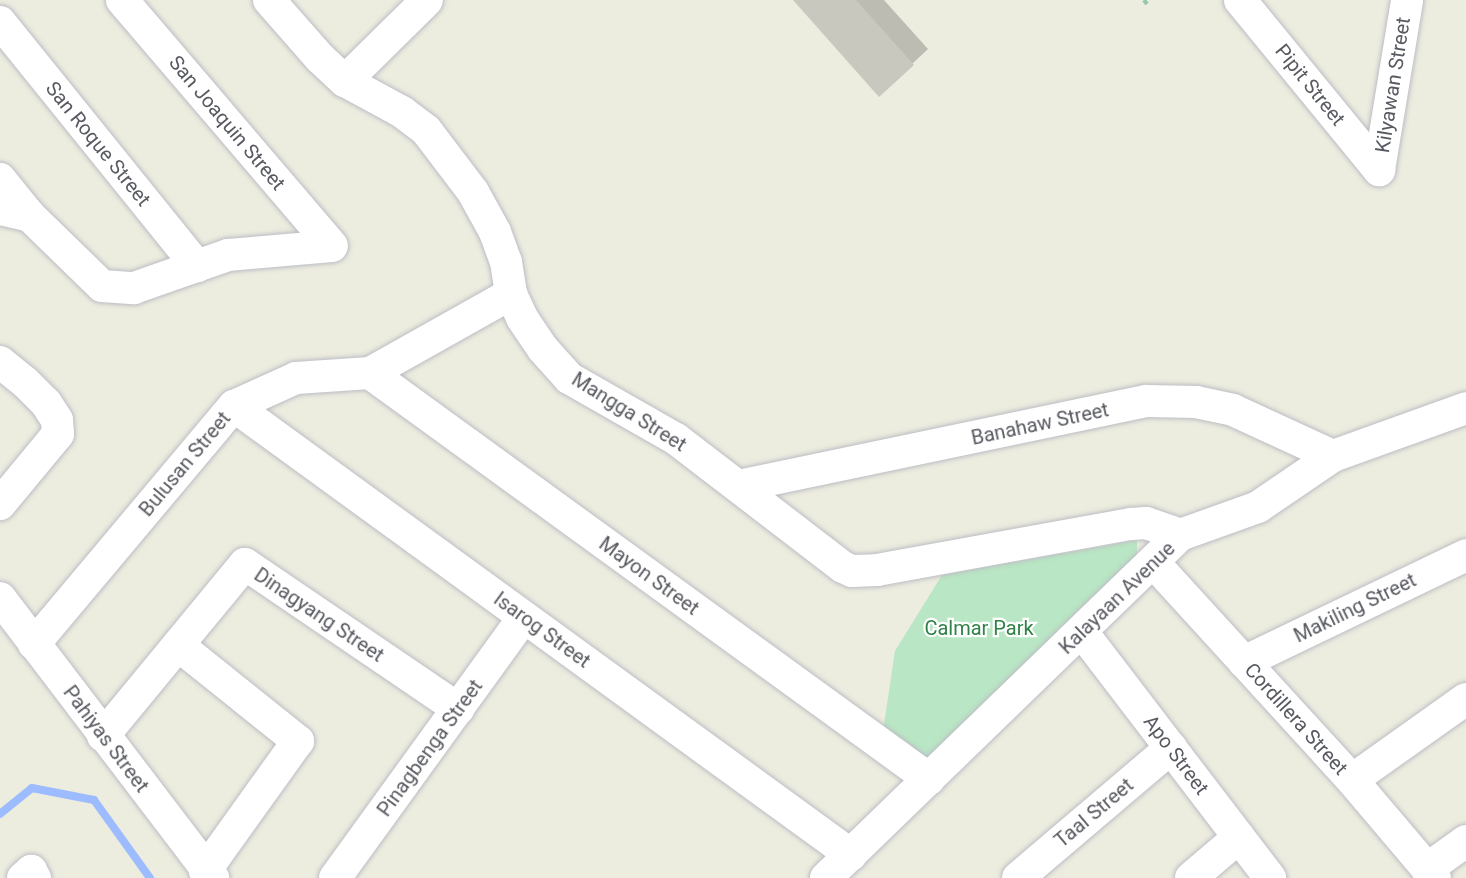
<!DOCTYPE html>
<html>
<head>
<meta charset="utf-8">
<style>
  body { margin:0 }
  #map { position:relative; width:1466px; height:878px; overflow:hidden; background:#ececdf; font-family:Roboto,sans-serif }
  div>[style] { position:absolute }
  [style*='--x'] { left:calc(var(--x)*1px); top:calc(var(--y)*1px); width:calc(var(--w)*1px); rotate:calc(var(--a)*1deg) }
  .green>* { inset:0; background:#b9e6c4 }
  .shadow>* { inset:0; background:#0003 }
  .stream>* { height:8px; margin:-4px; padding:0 4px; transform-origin:4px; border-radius:4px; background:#9cbcff }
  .building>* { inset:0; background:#c9c8be }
  .path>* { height:4px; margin-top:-2px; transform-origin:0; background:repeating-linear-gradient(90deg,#92c6ae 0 6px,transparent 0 9px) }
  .roads { filter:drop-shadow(0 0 2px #bcbdc4) drop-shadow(0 0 2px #bcbdc4) }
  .minor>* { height:32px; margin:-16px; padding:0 16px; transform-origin:16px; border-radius:16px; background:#fff }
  span { translate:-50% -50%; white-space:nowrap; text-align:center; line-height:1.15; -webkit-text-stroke:4.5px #fff; paint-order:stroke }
  .street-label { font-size:20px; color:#585a61 }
  .park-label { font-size:20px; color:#2f8146 }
</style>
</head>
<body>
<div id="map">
  <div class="green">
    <div style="clip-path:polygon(1137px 540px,1137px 558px,927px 762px,883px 731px,895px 651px,942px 575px)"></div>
  </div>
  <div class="shadow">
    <div style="clip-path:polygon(795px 0,884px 0,928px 49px,880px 94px)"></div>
  </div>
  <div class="stream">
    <div style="--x:0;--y:814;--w:41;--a:-39.1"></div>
    <div style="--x:32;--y:788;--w:63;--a:11"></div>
    <div style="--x:94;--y:800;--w:96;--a:54.3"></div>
  </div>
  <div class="building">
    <div style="clip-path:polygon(793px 0,856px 0,914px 65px,879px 97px)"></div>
  </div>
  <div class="path">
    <div style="--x:1144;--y:0;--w:5;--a:53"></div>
  </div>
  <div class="roads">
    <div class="minor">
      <div style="--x:122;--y:0;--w:323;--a:49.5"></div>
      <div style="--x:269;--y:0;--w:77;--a:48.7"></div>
      <div style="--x:320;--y:58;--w:34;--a:43"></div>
      <div style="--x:345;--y:81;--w:65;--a:28.5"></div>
      <div style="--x:402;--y:112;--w:30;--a:37"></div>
      <div style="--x:426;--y:130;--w:78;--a:52.8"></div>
      <div style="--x:473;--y:192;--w:46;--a:61.2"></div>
      <div style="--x:495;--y:232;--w:32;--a:70"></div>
      <div style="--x:506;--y:262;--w:32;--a:81"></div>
      <div style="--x:511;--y:294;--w:26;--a:65"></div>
      <div style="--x:522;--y:318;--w:37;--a:56"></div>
      <div style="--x:543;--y:349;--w:39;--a:48"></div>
      <div style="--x:569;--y:378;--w:123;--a:29.7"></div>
      <div style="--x:676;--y:439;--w:210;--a:37.5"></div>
      <div style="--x:843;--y:567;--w:10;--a:24"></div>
      <div style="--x:852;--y:571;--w:25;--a:-2"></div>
      <div style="--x:877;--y:570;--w:258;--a:-10.3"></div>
      <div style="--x:1131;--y:524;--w:15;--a:-4"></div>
      <div style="--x:1146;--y:523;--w:36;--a:19"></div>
      <div style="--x:1240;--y:0;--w:220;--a:50.7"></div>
      <div style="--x:0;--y:22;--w:314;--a:51.1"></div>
      <div style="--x:345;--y:81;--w:115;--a:-44.6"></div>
      <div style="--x:1379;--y:170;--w:172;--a:-80.6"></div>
      <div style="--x:0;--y:179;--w:48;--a:51"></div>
      <div style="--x:0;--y:209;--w:31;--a:13"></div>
      <div style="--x:30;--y:216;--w:100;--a:44.2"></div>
      <div style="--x:102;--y:286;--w:32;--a:4"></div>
      <div style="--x:134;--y:288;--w:100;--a:-19.3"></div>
      <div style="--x:228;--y:255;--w:104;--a:-4.9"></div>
      <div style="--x:0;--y:362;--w:32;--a:39"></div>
      <div style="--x:25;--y:382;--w:30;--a:45"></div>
      <div style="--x:46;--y:403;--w:20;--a:57"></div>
      <div style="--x:57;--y:420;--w:14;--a:86"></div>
      <div style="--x:58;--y:434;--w:91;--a:129.6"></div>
      <div style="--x:370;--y:373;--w:691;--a:35.99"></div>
      <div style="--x:234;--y:406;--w:763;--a:36.04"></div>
      <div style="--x:739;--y:486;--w:417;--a:-11.8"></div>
      <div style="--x:1147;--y:401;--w:49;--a:1.2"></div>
      <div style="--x:1196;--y:402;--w:38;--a:12"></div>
      <div style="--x:1233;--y:410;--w:110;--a:24.7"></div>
      <div style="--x:1154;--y:563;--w:294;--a:47.6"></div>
      <div style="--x:1352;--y:780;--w:128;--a:49.7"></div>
      <div style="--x:0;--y:598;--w:352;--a:52.7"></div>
      <div style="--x:1082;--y:632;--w:310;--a:52.6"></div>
      <div style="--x:34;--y:644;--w:311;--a:-50"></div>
      <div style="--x:234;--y:406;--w:68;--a:-24.3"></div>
      <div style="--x:296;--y:378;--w:74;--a:-3.9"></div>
      <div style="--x:370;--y:373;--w:162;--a:-29.3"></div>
      <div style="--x:178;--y:645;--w:154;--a:38.7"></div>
      <div style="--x:298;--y:741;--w:160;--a:125.6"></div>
      <div style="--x:1244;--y:662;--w:246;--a:-25.7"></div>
      <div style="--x:103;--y:736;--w:223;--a:-50.5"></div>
      <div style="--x:245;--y:564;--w:258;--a:34.2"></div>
      <div style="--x:1352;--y:780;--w:140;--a:-35.4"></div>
      <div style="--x:1427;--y:869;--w:48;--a:-35.7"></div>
      <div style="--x:23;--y:878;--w:11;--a:-41"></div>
      <div style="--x:31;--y:871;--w:8;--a:60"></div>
      <div style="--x:335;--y:878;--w:322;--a:-54.1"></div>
      <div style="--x:826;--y:878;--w:493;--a:-44.1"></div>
      <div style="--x:1180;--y:535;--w:83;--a:-19.7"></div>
      <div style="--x:1258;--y:507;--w:91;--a:-34.2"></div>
      <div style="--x:1333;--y:456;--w:141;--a:-19.8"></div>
      <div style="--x:1018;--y:878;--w:201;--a:-40.4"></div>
      <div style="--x:1191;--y:878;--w:63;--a:-40.5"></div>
    </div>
  </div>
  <div class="street-label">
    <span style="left:1310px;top:85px;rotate:51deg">Pipit Street</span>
    <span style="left:1393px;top:85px;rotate:-81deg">Kilyawan Street</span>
    <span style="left:227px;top:123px;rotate:50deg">San Joaquin Street</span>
    <span style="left:98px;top:144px;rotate:51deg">San Roque Street</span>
    <span style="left:629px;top:412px;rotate:32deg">Mangga Street</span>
    <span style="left:1040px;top:424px;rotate:-12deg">Banahaw Street</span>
    <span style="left:185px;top:464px;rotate:-50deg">Bulusan Street</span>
    <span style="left:649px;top:576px;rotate:36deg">Mayon Street</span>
    <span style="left:1117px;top:598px;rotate:-44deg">Kalayaan Avenue</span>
    <span style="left:1355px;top:608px;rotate:-26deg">Makiling Street</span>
    <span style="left:319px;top:615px;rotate:34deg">Dinagyang Street</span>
    <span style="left:542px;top:630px;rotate:36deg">Isarog Street</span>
    <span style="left:1296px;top:719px;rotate:48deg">Cordillera Street</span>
    <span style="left:106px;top:739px;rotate:53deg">Pahiyas Street</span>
    <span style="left:430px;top:748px;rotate:-54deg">Pinagbenga Street</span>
    <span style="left:1176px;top:755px;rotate:53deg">Apo Street</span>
    <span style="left:1094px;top:813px;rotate:-40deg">Taal Street</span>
  </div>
  <div class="park-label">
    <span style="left:979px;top:628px">Calmar Park</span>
  </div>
</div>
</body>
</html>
